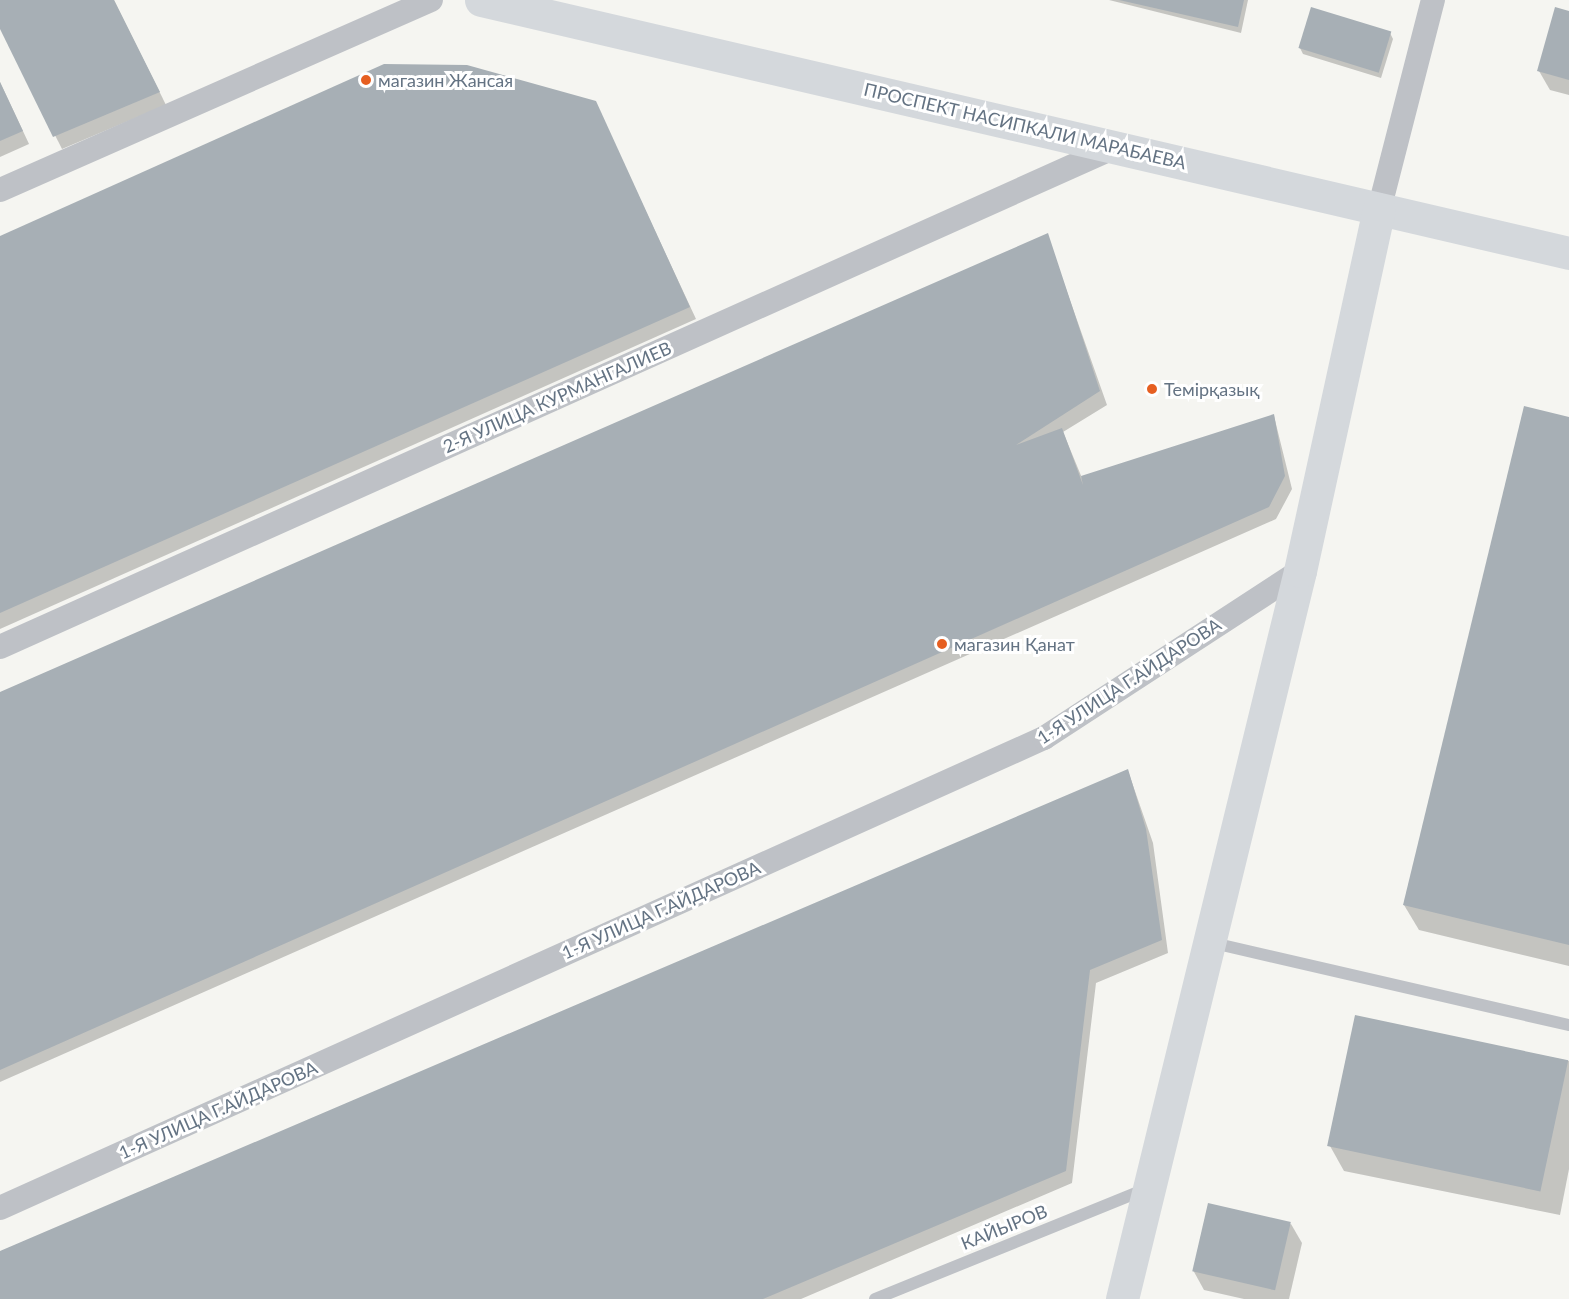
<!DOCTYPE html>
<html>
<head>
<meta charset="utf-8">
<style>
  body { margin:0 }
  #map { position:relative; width:1569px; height:1299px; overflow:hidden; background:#f5f5f1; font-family:Lato,sans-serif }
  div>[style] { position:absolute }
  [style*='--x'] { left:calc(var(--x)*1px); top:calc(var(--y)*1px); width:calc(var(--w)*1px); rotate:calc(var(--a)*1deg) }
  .shadow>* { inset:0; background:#0003 }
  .building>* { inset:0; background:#a7afb5; transform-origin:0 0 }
  .lane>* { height:12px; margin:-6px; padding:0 6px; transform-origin:6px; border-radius:6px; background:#bec1c6 }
  .street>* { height:24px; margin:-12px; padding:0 12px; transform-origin:12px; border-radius:12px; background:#bec1c6 }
  .secondary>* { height:33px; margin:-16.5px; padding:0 16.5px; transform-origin:16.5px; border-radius:16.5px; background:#d4d8dc }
  .dots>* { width:16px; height:16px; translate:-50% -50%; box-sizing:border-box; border:3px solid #fff; border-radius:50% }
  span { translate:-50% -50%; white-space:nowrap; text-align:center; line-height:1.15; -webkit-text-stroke:6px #fff; paint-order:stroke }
  .poi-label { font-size:18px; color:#647383 }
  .left { translate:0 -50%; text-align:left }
  .street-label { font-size:18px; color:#647383 }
</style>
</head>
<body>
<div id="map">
  <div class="shadow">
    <div style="clip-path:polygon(0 0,114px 0,166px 105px,62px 149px,0 26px)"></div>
    <div style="clip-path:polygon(1109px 0,1248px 0,1241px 33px)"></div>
    <div style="clip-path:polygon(1569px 13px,1569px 95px,1550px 90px,1539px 71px)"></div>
    <div style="clip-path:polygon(1390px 33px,1393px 39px,1381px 78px,1303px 54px,1300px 48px)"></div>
    <div style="clip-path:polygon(0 82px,29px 144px,0 157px)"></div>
    <div style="clip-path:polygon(595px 102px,696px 319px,0 629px,0 237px)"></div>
    <div style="clip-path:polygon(1047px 235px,1107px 405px,1063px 432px,1082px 478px,1274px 416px,1292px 489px,1276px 519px,0 1082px,0 695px)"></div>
    <div style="clip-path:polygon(1569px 418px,1569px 966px,1419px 930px,1404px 905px)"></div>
    <div style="clip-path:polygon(1128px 771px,1153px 843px,1168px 953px,1096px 983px,1072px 1183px,801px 1299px,0 1299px,0 1255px)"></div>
    <div style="clip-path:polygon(1356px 1017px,1569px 1061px,1569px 1169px,1560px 1215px,1344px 1171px,1330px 1146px)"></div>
    <div style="clip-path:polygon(1291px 1224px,1302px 1243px,1289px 1299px,1244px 1299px,1204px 1290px,1193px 1270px)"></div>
  </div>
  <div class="building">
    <div style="clip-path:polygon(0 0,114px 0,160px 92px,53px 137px,0 29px)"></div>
    <div style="clip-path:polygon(1119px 0,1244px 0,1238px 27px)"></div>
    <div style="left:1311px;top:7px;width:84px;height:43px;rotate:17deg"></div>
    <div style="clip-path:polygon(1555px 7px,1569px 11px,1569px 80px,1537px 71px)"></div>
    <div style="clip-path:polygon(384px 64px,467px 65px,596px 101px,690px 307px,0 613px,0 236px)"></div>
    <div style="clip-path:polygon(0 82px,23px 131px,0 141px)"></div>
    <div style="clip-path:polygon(1048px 233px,1100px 391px,1016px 445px,1062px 428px,1083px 485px,1081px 476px,1274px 414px,1285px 476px,1269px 507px,0 1070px,0 692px)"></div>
    <div style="clip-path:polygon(1524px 406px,1569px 417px,1569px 945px,1403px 905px)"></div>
    <div style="clip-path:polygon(1128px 769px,1146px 829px,1162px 940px,1090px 970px,1066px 1171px,763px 1299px,0 1299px,0 1251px)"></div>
    <div style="left:1355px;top:1015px;width:218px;height:134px;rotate:12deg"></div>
    <div style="left:1208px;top:1203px;width:85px;height:70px;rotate:13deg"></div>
  </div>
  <div class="lane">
    <div style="--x:1209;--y:942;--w:369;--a:13"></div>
    <div style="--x:875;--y:1299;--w:290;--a:-22.1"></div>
  </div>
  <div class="street">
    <div style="--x:0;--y:190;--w:471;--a:-23.8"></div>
    <div style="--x:1379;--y:210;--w:217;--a:-75.6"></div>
    <div style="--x:0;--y:647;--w:1222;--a:-24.15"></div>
    <div style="--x:0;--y:1208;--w:1145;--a:-24.24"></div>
    <div style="--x:1044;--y:738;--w:306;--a:-33.1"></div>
  </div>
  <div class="secondary">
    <div style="--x:481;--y:0;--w:1117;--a:13.09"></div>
    <div style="--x:1122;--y:1299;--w:749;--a:-76.26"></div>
    <div style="--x:1300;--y:571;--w:370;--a:-77.7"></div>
  </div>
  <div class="dots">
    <div style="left:366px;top:80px;background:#e65f21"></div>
    <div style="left:1152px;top:389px;background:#e65f21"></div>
    <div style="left:942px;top:644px;background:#e65f21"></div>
  </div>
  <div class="poi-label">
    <span class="left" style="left:378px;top:80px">магазин Жансая</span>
    <span class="left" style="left:1164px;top:389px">Темірқазық</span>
    <span class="left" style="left:954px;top:644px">магазин Қанат</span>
  </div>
  <div class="street-label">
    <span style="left:1025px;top:126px;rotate:13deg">ПРОСПЕКТ НАСИПКАЛИ МАРАБАЕВА</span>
    <span style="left:557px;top:397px;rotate:-24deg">2-Я УЛИЦА КУРМАНГАЛИЕВ</span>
    <span style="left:1129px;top:681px;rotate:-33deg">1-Я УЛИЦА Г.АЙДАРОВА</span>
    <span style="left:661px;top:910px;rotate:-24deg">1-Я УЛИЦА Г.АЙДАРОВА</span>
    <span style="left:218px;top:1110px;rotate:-24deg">1-Я УЛИЦА Г.АЙДАРОВА</span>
    <span style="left:1004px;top:1227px;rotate:-22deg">КАЙЫРОВ</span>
  </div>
</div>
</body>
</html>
